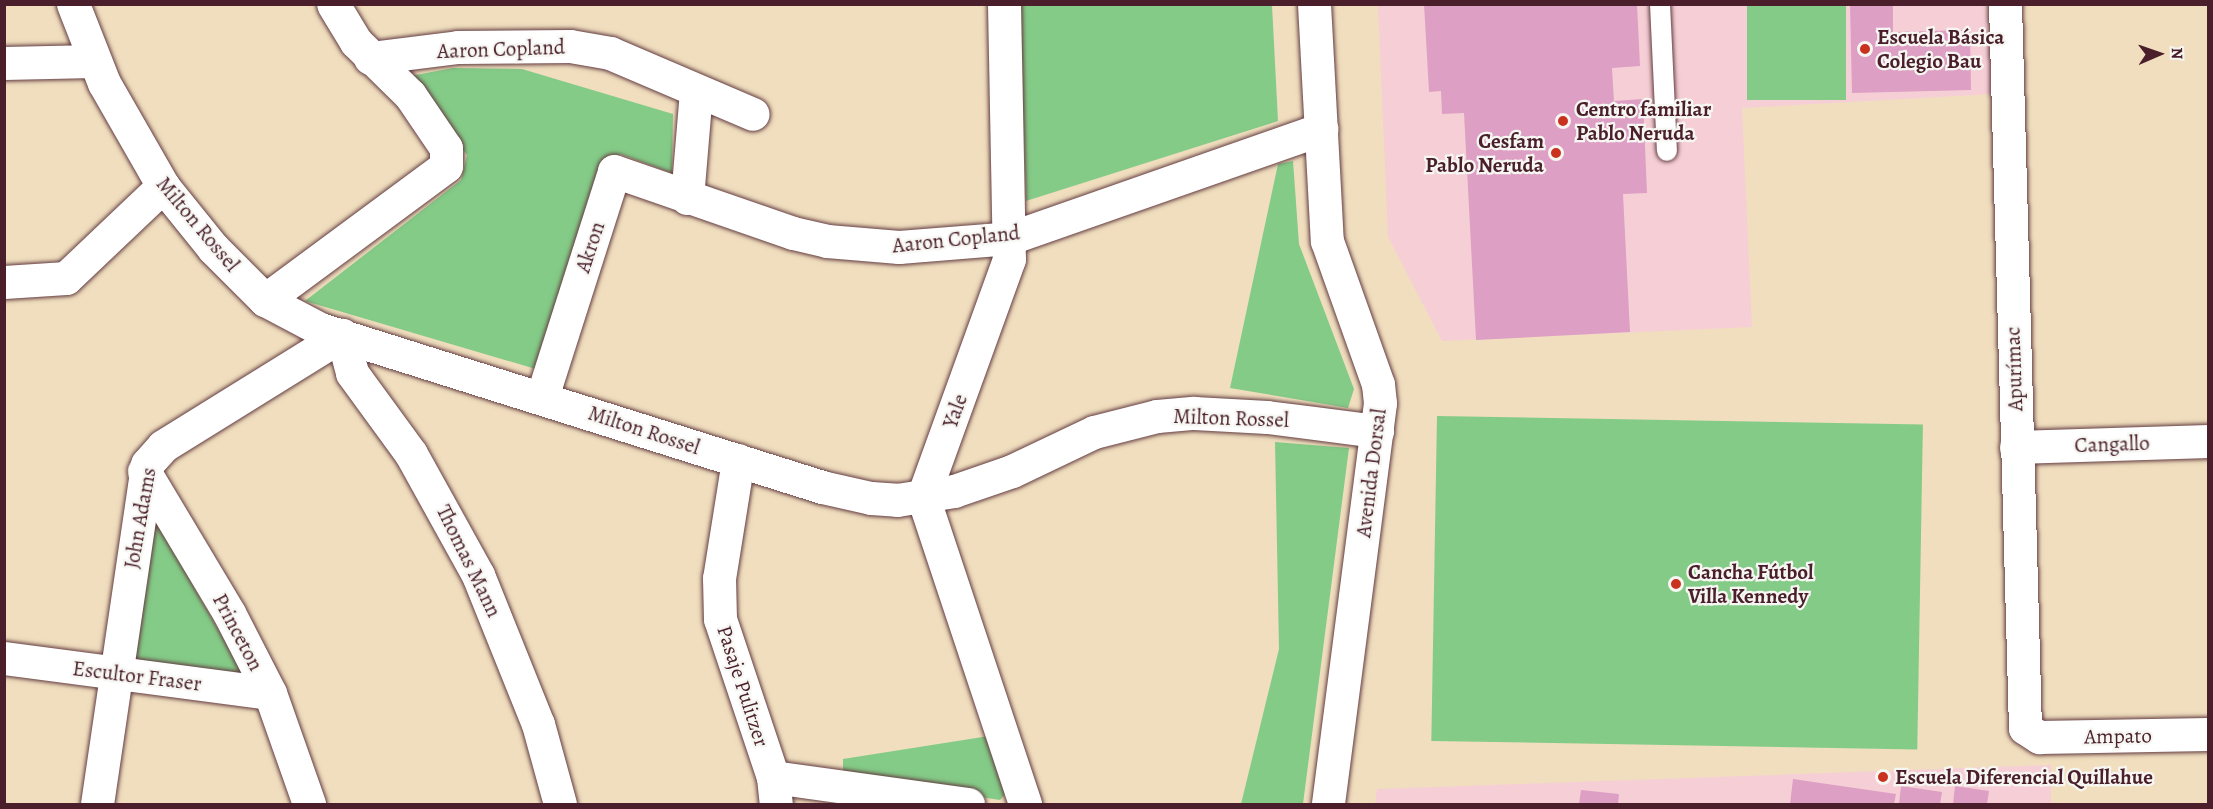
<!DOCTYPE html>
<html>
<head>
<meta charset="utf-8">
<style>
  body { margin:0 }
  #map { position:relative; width:2213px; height:809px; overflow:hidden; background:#f0debe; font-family:Alegreya,serif }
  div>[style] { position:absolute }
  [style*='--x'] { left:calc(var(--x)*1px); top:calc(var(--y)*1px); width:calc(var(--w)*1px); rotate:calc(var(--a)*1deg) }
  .built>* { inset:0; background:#f6cfd6 }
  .green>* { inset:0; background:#84cb87; transform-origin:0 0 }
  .building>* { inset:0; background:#dd9fc4 }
  .roads { filter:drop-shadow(0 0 2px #633c41) drop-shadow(0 0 2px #633c41) }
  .service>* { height:20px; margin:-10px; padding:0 10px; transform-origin:10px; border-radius:10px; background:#fff }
  .minor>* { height:33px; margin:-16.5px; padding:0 16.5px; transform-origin:16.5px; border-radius:16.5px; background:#fff }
  .tertiary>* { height:33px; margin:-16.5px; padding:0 16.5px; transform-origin:16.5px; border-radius:16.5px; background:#fff }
  .dots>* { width:16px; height:16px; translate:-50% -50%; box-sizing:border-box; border:3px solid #f6f6f2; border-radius:50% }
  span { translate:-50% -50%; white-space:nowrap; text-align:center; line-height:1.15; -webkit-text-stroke:4.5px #f6f6f2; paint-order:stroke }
  .poi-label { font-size:21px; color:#4a1f2b; font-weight:700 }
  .left { translate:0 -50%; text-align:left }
  .right { translate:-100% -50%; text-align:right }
  .street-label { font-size:21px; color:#4a1f2b }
  .frame { position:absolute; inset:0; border:6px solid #4a1f2b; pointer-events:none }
  .north { position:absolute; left:2129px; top:24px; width:60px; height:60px; -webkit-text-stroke:4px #f6f6f2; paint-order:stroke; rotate:88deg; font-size:16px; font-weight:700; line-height:24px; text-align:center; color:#4a1f2b }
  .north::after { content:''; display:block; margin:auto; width:21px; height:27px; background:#4a1f2b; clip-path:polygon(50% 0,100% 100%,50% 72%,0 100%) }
</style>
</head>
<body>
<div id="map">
  <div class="built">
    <div style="clip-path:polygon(1378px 5px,1987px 5px,1993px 94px,1742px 108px,1752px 327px,1442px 341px,1388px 237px)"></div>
    <div style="clip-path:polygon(2051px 765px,2051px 804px,1375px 804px,1377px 789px)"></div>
  </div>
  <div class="green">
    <div style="clip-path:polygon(1020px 5px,1272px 5px,1278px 121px,1026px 201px)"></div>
    <div style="left:1747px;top:5px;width:99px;height:95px"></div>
    <div style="clip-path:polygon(453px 68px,522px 69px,673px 114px,672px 173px,620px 154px,539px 370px,305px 301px,461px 180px,467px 155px,405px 77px)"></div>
    <div style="clip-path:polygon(1293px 161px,1299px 244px,1354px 389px,1348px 408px,1230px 388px,1278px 164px)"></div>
    <div style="left:1437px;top:416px;width:486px;height:325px;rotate:1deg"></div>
    <div style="clip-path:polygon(1275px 442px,1349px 448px,1303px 804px,1241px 804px,1279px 649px)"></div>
    <div style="clip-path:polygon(151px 512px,246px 678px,131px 662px)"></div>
    <div style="clip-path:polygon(989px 736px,1009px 790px,1000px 800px,843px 776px,843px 759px)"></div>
  </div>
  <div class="building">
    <div style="clip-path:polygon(1424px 4px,1637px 4px,1640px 66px,1612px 68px,1614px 101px,1643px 99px,1647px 193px,1623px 194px,1630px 332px,1476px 340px,1464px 113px,1442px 114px,1441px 91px,1429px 92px)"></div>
    <div style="clip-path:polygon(1850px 5px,1893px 5px,1893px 32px,1970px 30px,1971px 90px,1852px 93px)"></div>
    <div style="clip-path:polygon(1793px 779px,1896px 794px,1894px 804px,1790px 804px)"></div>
    <div style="clip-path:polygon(1901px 786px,1942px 792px,1940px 804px,1899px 804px)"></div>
    <div style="clip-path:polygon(1955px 786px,1989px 791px,1987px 804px,1953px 804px)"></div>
    <div style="clip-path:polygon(1581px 790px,1619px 794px,1618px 804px,1579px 804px)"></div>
  </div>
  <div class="roads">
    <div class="service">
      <div style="--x:1660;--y:4;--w:147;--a:87.3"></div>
    </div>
    <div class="minor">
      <div style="--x:1004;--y:4;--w:255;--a:88.9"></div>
      <div style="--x:1009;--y:259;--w:253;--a:109.9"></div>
      <div style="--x:923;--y:497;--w:324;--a:71.6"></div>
      <div style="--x:2005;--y:4;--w:724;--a:88.42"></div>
      <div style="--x:2025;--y:728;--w:17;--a:33"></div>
      <div style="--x:2039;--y:737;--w:169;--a:-1"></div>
      <div style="--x:370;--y:58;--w:89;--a:-7.1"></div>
      <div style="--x:458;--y:47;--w:112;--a:-0.5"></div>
      <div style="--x:570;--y:46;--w:41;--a:9.9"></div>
      <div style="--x:610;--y:53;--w:155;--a:23.1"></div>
      <div style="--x:4;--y:63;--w:90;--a:-1.3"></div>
      <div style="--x:687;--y:198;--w:107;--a:-85.2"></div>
      <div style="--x:4;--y:282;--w:62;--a:-3.7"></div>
      <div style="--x:66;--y:278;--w:134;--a:-43.5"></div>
      <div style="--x:265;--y:300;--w:225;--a:-36.5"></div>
      <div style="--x:446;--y:166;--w:18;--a:-90"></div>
      <div style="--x:446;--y:148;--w:64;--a:-124.2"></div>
      <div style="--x:410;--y:95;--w:76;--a:-135.5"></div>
      <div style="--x:356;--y:42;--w:44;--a:-121.2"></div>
      <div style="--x:542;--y:397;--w:237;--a:-72.3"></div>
      <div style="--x:614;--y:171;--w:189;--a:19.1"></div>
      <div style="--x:793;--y:233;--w:35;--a:13"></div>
      <div style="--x:827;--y:241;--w:72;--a:4.8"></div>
      <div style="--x:899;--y:247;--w:111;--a:-4.6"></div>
      <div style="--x:1010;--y:238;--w:330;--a:-19.3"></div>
      <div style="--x:2016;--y:447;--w:192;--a:-1.8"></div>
      <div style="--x:738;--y:460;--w:120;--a:99.1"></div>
      <div style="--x:719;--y:578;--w:41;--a:88.6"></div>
      <div style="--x:720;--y:619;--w:167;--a:71.5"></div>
      <div style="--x:773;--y:777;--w:27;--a:84"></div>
      <div style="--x:144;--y:471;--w:165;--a:59.1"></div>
      <div style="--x:229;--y:613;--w:90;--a:62.9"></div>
      <div style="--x:270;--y:693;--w:118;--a:70.6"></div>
      <div style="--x:4;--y:658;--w:268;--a:7.5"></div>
      <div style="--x:773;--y:777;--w:197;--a:7.9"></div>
      <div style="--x:97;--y:804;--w:344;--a:-81.6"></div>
      <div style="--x:147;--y:464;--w:24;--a:-48"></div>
      <div style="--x:163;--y:446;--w:211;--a:-31.8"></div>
      <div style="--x:342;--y:335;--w:39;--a:75"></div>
      <div style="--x:352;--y:373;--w:100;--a:53.9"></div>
      <div style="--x:411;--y:454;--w:138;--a:61"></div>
      <div style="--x:478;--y:575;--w:161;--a:68.1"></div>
      <div style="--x:538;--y:724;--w:83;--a:74.6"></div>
    </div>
    <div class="tertiary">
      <div style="--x:73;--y:4;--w:85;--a:68.6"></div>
      <div style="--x:104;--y:83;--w:119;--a:60.2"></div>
      <div style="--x:163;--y:186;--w:80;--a:51.1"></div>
      <div style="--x:213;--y:248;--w:74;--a:45"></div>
      <div style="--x:265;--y:300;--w:62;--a:27.8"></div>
      <div style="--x:320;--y:329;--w:526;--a:17.47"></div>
      <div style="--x:822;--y:487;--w:50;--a:12.7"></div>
      <div style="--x:871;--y:498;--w:26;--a:4"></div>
      <div style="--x:897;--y:500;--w:58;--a:-9"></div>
      <div style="--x:954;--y:491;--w:61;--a:-19"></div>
      <div style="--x:1012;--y:471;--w:91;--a:-25.4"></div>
      <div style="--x:1094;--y:432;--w:65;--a:-14.3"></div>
      <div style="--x:1157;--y:416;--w:37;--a:-5"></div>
      <div style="--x:1194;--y:413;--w:73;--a:3.1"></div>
      <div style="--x:1267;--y:417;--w:111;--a:7.3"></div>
      <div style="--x:1314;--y:4;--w:237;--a:86.9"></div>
      <div style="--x:1327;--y:241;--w:152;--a:70.4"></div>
      <div style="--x:1378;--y:384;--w:19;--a:84"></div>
      <div style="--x:1380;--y:403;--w:404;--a:97.4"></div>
    </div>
  </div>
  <div class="dots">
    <div style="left:1865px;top:49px;background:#c8321e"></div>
    <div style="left:1563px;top:121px;background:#c8321e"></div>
    <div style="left:1556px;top:153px;background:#c8321e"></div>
    <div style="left:1676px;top:584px;background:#c8321e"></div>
    <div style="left:1883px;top:777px;background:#c8321e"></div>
  </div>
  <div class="poi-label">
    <span class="left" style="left:1877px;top:49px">Escuela Básica<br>Colegio Bau</span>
    <span class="left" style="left:1576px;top:121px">Centro familiar<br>Pablo Neruda</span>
    <span class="right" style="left:1544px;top:153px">Cesfam<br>Pablo Neruda</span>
    <span class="left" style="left:1688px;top:584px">Cancha Fútbol<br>Villa Kennedy</span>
    <span class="left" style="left:1895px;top:777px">Escuela Diferencial Quillahue</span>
  </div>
  <div class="street-label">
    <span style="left:501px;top:49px;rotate:-2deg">Aaron Copland</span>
    <span style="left:198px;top:224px;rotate:50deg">Milton Rossel</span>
    <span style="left:956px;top:239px;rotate:-6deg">Aaron Copland</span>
    <span style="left:590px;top:247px;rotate:-72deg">Akron</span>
    <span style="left:2014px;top:369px;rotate:-92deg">Apurímac</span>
    <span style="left:955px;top:411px;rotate:-70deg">Yale</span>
    <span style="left:1231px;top:418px;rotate:2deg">Milton Rossel</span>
    <span style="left:644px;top:430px;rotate:18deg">Milton Rossel</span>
    <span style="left:2112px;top:444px;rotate:-2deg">Cangallo</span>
    <span style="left:1371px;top:473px;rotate:-83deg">Avenida Dorsal</span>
    <span style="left:140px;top:518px;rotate:-80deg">John Adams</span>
    <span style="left:469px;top:561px;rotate:64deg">Thomas Mann</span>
    <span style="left:238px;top:632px;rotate:62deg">Princeton</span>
    <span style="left:137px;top:676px;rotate:7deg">Escultor Fraser</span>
    <span style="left:743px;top:686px;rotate:72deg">Pasaje Pulitzer</span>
    <span style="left:2118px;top:736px;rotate:-1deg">Ampato</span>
  </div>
  <div class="frame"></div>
  <div class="north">N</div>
</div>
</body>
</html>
